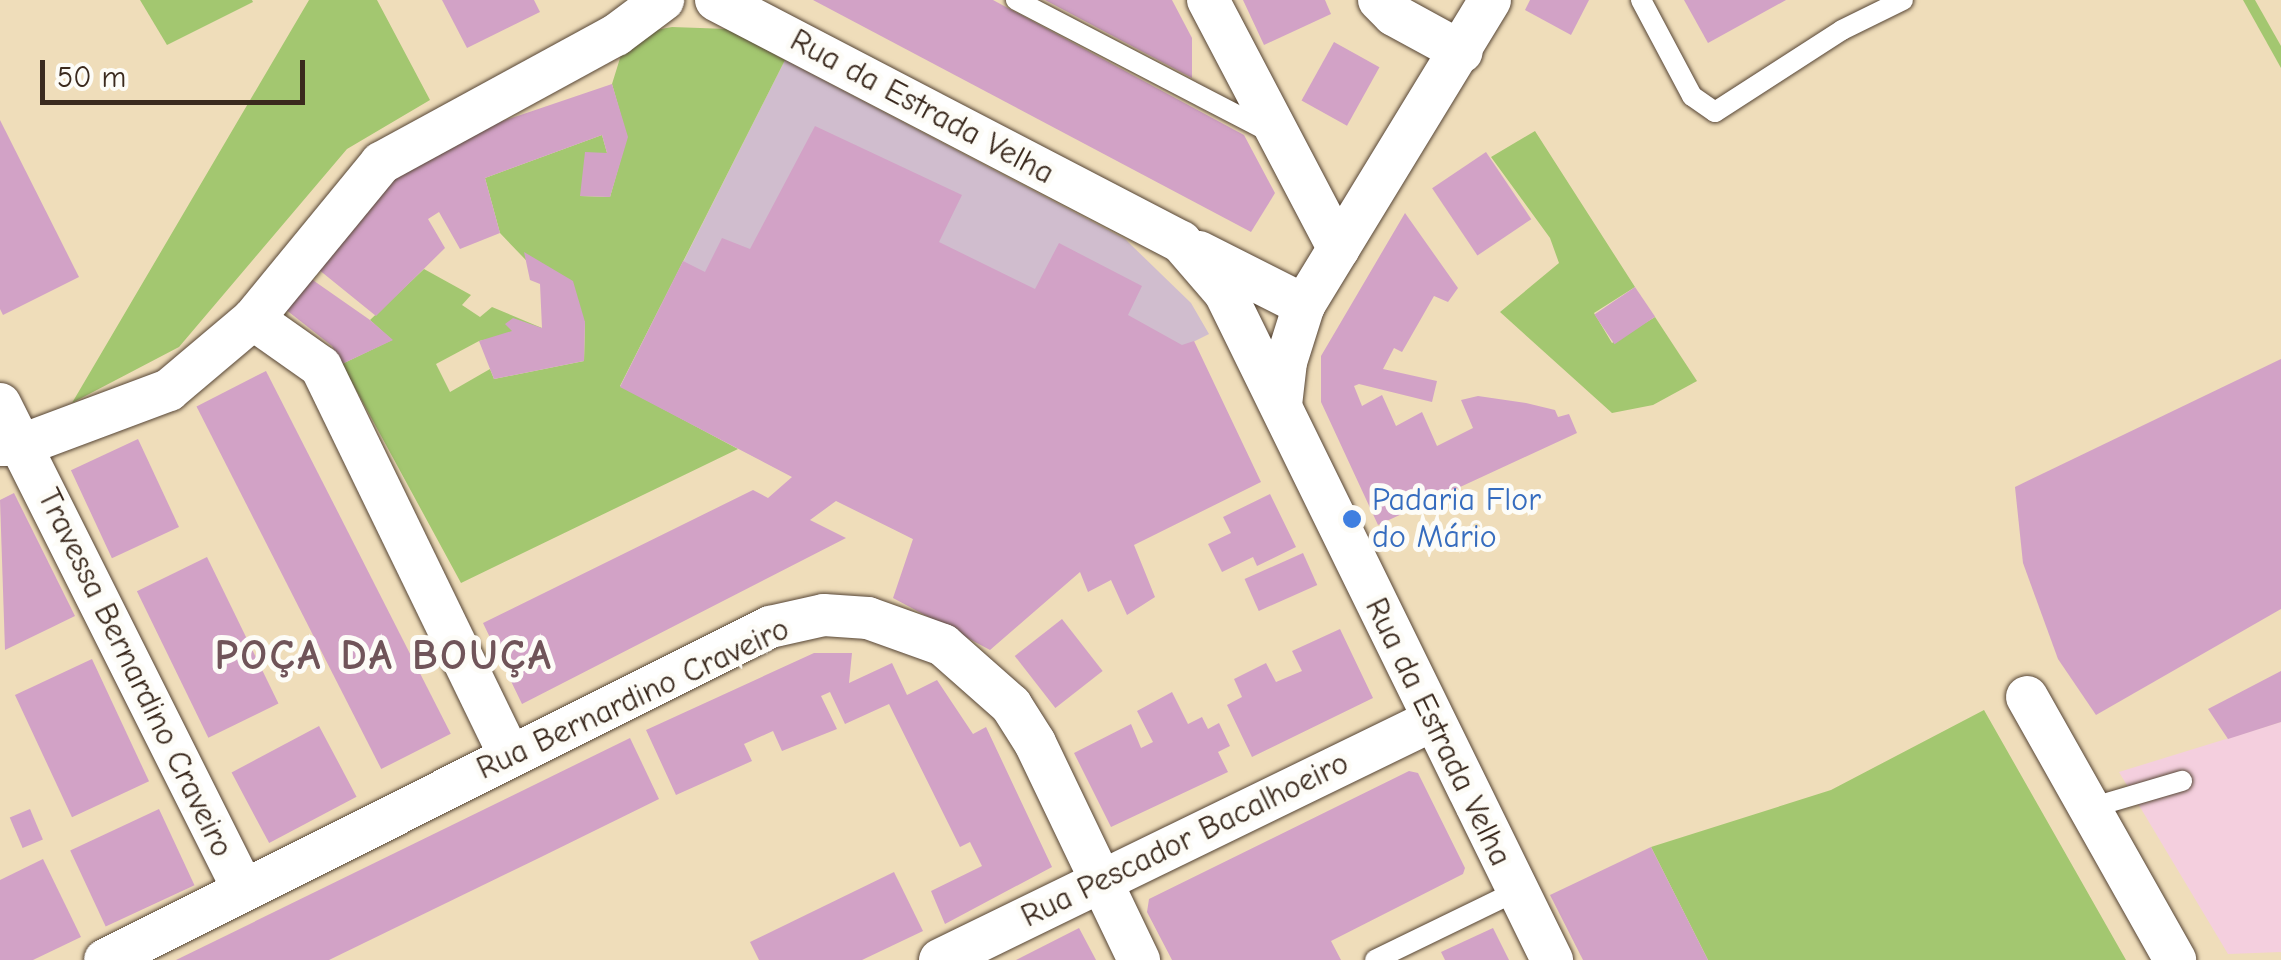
<!DOCTYPE html>
<html>
<head>
<meta charset="utf-8">
<style>
  body { margin:0 }
  #map { position:relative; width:2281px; height:960px; overflow:hidden; background:#efddba; font-family:"Comic Neue",sans-serif }
  div>[style] { position:absolute }
  [style*='--x'] { left:calc(var(--x)*1px); top:calc(var(--y)*1px); width:calc(var(--w)*1px); rotate:calc(var(--a)*1deg) }
  .built>* { inset:0; background:#f4cfde }
  .industrial>* { inset:0; background:#d0bdce }
  .green>* { inset:0; background:#a3c770 }
  .building>* { inset:0; background:#d2a2c6; transform-origin:0 0 }
  .roads { filter:drop-shadow(0 0 2px #564535) drop-shadow(0 0 2px #564535) }
  .lane>* { height:20px; margin:-10px; padding:0 10px; transform-origin:10px; border-radius:10px; background:#fff }
  .street>* { height:42px; margin:-21px; padding:0 21px; transform-origin:21px; border-radius:21px; background:#fff }
  .dots>* { width:28px; height:28px; translate:-50% -50%; box-sizing:border-box; border:5px solid #fdfcf7; border-radius:50% }
  span { translate:-50% -50%; white-space:nowrap; text-align:center; line-height:1.15; -webkit-text-stroke:10px #fdfcf7; paint-order:stroke }
  .street-label { font-size:32px; color:#3b2a1e }
  .shop-label { font-size:32px; color:#366cbe }
  .left { translate:0 -50%; text-align:left }
  .district-label { font-size:42px; color:#705459; font-weight:700; letter-spacing:2.5px }
  .scale { position:absolute; left:40px; top:60px; width:265px; height:45px; box-sizing:border-box; border:5px solid #3b2a1e; border-top:0; padding-left:12px; font-size:30px; line-height:35px; white-space:nowrap; color:#3b2a1e; -webkit-text-stroke:8px #fdfcf7; paint-order:stroke }
</style>
</head>
<body>
<div id="map">
  <div class="built">
    <div style="clip-path:polygon(2281px 722px,2281px 952px,2228px 954px,2119px 772px)"></div>
  </div>
  <div class="industrial">
    <div style="clip-path:polygon(785px 60px,1125px 239px,1191px 303px,1209px 334px,1143px 367px,913px 539px,620px 387px)"></div>
  </div>
  <div class="green">
    <div style="clip-path:polygon(140px 0,252px 0,253px 2px,167px 45px)"></div>
    <div style="clip-path:polygon(309px 0,377px 0,430px 100px,347px 149px,179px 347px,72px 403px)"></div>
    <div style="clip-path:polygon(2243px 0,2255px 0,2281px 46px,2281px 68px)"></div>
    <div style="clip-path:polygon(672px 27px,728px 29px,785px 60px,620px 386px,738px 449px,461px 583px,342px 364px,392px 340px,370px 320px,424px 269px,471px 295px,462px 305px,480px 317px,492px 307px,542px 328px,479px 341px,436px 364px,450px 392px,490px 369px,494px 379px,584px 361px,585px 322px,500px 233px,485px 178px,602px 135px,607px 153px,580px 196px,610px 197px,627px 137px,612px 84px,621px 55px,645px 32px)"></div>
    <div style="clip-path:polygon(1535px 131px,1635px 287px,1594px 313px,1612px 343px,1655px 317px,1697px 381px,1653px 405px,1612px 413px,1500px 312px,1559px 263px,1550px 238px,1491px 157px)"></div>
    <div style="clip-path:polygon(1984px 710px,2126px 960px,1708px 960px,1651px 847px,1831px 790px)"></div>
  </div>
  <div class="building">
    <div style="clip-path:polygon(442px 0,534px 0,540px 12px,467px 48px)"></div>
    <div style="clip-path:polygon(813px 0,993px 0,1244px 135px,1275px 193px,1251px 232px)"></div>
    <div style="clip-path:polygon(1045px 0,1172px 0,1192px 38px,1192px 78px)"></div>
    <div style="clip-path:polygon(1243px 0,1325px 0,1331px 14px,1264px 45px)"></div>
    <div style="clip-path:polygon(1530px 0,1589px 0,1571px 35px,1525px 10px)"></div>
    <div style="clip-path:polygon(1684px 0,1786px 0,1708px 43px)"></div>
    <div style="left:1334px;top:42px;width:52px;height:67px;rotate:29deg"></div>
    <div style="clip-path:polygon(612px 84px,628px 137px,610px 197px,580px 196px,585px 152px,607px 153px,602px 135px,485px 178px,500px 233px,460px 249px,439px 212px,428px 219px,445px 248px,376px 316px,313px 265px,392px 174px,467px 133px)"></div>
    <div style="clip-path:polygon(0 120px,79px 277px,3px 315px,0 309px)"></div>
    <div style="clip-path:polygon(815px 126px,962px 195px,939px 242px,1035px 289px,1059px 243px,1142px 286px,1128px 315px,1182px 345px,1194px 341px,1261px 482px,1134px 545px,1155px 597px,1127px 615px,1111px 580px,1088px 592px,1080px 572px,990px 650px,893px 598px,913px 539px,836px 501px,810px 520px,846px 538px,522px 704px,483px 623px,753px 490px,768px 498px,792px 477px,620px 387px,683px 261px,705px 272px,722px 238px,750px 249px)"></div>
    <div style="left:1486px;top:152px;width:81px;height:65px;rotate:56deg"></div>
    <div style="clip-path:polygon(1405px 213px,1458px 288px,1448px 302px,1434px 296px,1402px 352px,1394px 348px,1383px 369px,1437px 381px,1432px 402px,1359px 384px,1354px 386px,1362px 406px,1382px 395px,1396px 426px,1422px 412px,1437px 446px,1473px 428px,1461px 400px,1478px 396px,1526px 403px,1555px 410px,1558px 417px,1569px 414px,1577px 433px,1378px 525px,1321px 402px,1321px 356px)"></div>
    <div style="clip-path:polygon(524px 252px,573px 281px,585px 322px,584px 361px,494px 379px,479px 341px,512px 331px,505px 324px,513px 318px,542px 328px,540px 284px,530px 280px)"></div>
    <div style="clip-path:polygon(307px 276px,370px 320px,393px 340px,342px 364px,332px 346px,280px 305px)"></div>
    <div style="left:1635px;top:287px;width:36px;height:49px;rotate:56deg"></div>
    <div style="clip-path:polygon(2281px 359px,2281px 609px,2096px 715px,2058px 659px,2023px 563px,2015px 487px)"></div>
    <div style="left:266px;top:371px;width:407px;height:78px;rotate:63deg"></div>
    <div style="left:138px;top:439px;width:97px;height:74px;rotate:65deg"></div>
    <div style="clip-path:polygon(14px 493px,75px 616px,5px 650px,0 500px)"></div>
    <div style="clip-path:polygon(1270px 494px,1296px 547px,1257px 566px,1253px 557px,1222px 572px,1208px 544px,1231px 533px,1223px 517px)"></div>
    <div style="left:1303px;top:553px;width:35px;height:64px;rotate:66deg"></div>
    <div style="left:207px;top:557px;width:163px;height:78px;rotate:64deg"></div>
    <div style="left:1062px;top:619px;width:66px;height:60px;rotate:52deg"></div>
    <div style="clip-path:polygon(1340px 629px,1373px 698px,1252px 757px,1227px 705px,1242px 697px,1234px 679px,1266px 663px,1276px 682px,1302px 671px,1292px 651px)"></div>
    <div style="clip-path:polygon(814px 653px,852px 653px,849px 683px,892px 663px,907px 695px,937px 680px,973px 734px,986px 727px,1052px 867px,945px 924px,931px 891px,982px 866px,970px 842px,960px 847px,889px 704px,845px 724px,830px 692px,821px 696px,837px 729px,782px 751px,773px 731px,744px 744px,752px 761px,676px 795px,646px 730px)"></div>
    <div style="left:92px;top:659px;width:135px;height:85px;rotate:65deg"></div>
    <div style="clip-path:polygon(2281px 671px,2281px 722px,2228px 739px,2208px 709px)"></div>
    <div style="clip-path:polygon(1172px 692px,1188px 724px,1202px 717px,1208px 729px,1219px 723px,1230px 746px,1218px 752px,1228px 772px,1111px 827px,1074px 753px,1131px 724px,1141px 748px,1153px 742px,1137px 711px)"></div>
    <div style="left:319px;top:726px;width:80px;height:99px;rotate:62deg"></div>
    <div style="clip-path:polygon(630px 738px,659px 799px,539px 858px,329px 960px,176px 960px)"></div>
    <div style="clip-path:polygon(1409px 771px,1418px 773px,1465px 868px,1463px 874px,1331px 941px,1341px 960px,1172px 960px,1147px 912px,1149px 899px)"></div>
    <div style="left:30px;top:809px;width:33px;height:22px;rotate:67deg"></div>
    <div style="left:159px;top:809px;width:84px;height:98px;rotate:65deg"></div>
    <div style="clip-path:polygon(1651px 847px,1708px 960px,1583px 960px,1550px 895px)"></div>
    <div style="clip-path:polygon(43px 859px,81px 937px,33px 960px,0 960px,0 880px)"></div>
    <div style="clip-path:polygon(894px 872px,923px 931px,862px 960px,759px 960px,750px 942px)"></div>
    <div style="clip-path:polygon(1079px 928px,1096px 960px,1016px 960px)"></div>
    <div style="clip-path:polygon(1493px 928px,1509px 960px,1445px 960px,1441px 952px)"></div>
  </div>
  <div class="roads">
    <div class="lane">
      <div style="--x:1016;--y:0;--w:288;--a:27.5"></div>
      <div style="--x:1641;--y:0;--w:109;--a:62"></div>
      <div style="--x:1692;--y:96;--w:28;--a:35"></div>
      <div style="--x:1715;--y:112;--w:151;--a:-32.8"></div>
      <div style="--x:1842;--y:30;--w:68;--a:-26.2"></div>
      <div style="--x:2090;--y:808;--w:96;--a:-16.4"></div>
      <div style="--x:1375;--y:960;--w:158;--a:-25.9"></div>
    </div>
    <div class="street">
      <div style="--x:716;--y:0;--w:524;--a:27.49"></div>
      <div style="--x:1181;--y:242;--w:67;--a:49.2"></div>
      <div style="--x:1225;--y:293;--w:743;--a:63.88"></div>
      <div style="--x:1208;--y:0;--w:281;--a:62.3"></div>
      <div style="--x:1379;--y:0;--w:21;--a:45"></div>
      <div style="--x:1394;--y:15;--w:77;--a:28.6"></div>
      <div style="--x:1199;--y:252;--w:118;--a:26.8"></div>
      <div style="--x:253;--y:319;--w:83;--a:35.2"></div>
      <div style="--x:321;--y:367;--w:431;--a:64.1"></div>
      <div style="--x:0;--y:404;--w:542;--a:63.39"></div>
      <div style="--x:1281;--y:405;--w:43;--a:-83.4"></div>
      <div style="--x:1286;--y:362;--w:60;--a:-72.5"></div>
      <div style="--x:1304;--y:305;--w:357;--a:-58.6"></div>
      <div style="--x:0;--y:445;--w:22;--a:0"></div>
      <div style="--x:22;--y:445;--w:157;--a:-20.5"></div>
      <div style="--x:169;--y:390;--w:110;--a:-40.2"></div>
      <div style="--x:253;--y:319;--w:202;--a:-50.6"></div>
      <div style="--x:381;--y:163;--w:268;--a:-28.6"></div>
      <div style="--x:616;--y:35;--w:59;--a:-36.7"></div>
      <div style="--x:2027;--y:697;--w:302;--a:60.6"></div>
      <div style="--x:105;--y:960;--w:744;--a:-26.6"></div>
      <div style="--x:770;--y:627;--w:55;--a:-12.5"></div>
      <div style="--x:824;--y:615;--w:44;--a:3.9"></div>
      <div style="--x:868;--y:618;--w:80;--a:19.8"></div>
      <div style="--x:943;--y:645;--w:91;--a:41.4"></div>
      <div style="--x:1011;--y:705;--w:45;--a:57.7"></div>
      <div style="--x:1035;--y:743;--w:241;--a:64.4"></div>
      <div style="--x:940;--y:960;--w:546;--a:-25.96"></div>
    </div>
  </div>
  <div class="dots">
    <div style="left:1352px;top:519px;background:#3f7fe0"></div>
  </div>
  <div class="street-label">
    <span style="left:922px;top:107px;rotate:28deg">Rua da Estrada Velha</span>
    <span style="left:135px;top:673px;rotate:64deg">Travessa Bernardino Craveiro</span>
    <span style="left:633px;top:699px;rotate:-25deg">Rua Bernardino Craveiro</span>
    <span style="left:1438px;top:732px;rotate:64deg">Rua da Estrada Velha</span>
    <span style="left:1185px;top:840px;rotate:-26deg">Rua Pescador Bacalhoeiro</span>
  </div>
  <div class="shop-label">
    <span class="left" style="left:1372px;top:519px">Padaria Flor<br>do Mário</span>
  </div>
  <div class="district-label">
    <span style="left:384px;top:656px">POÇA DA BOUÇA</span>
  </div>
  <div class="scale">50 m</div>
</div>
</body>
</html>
